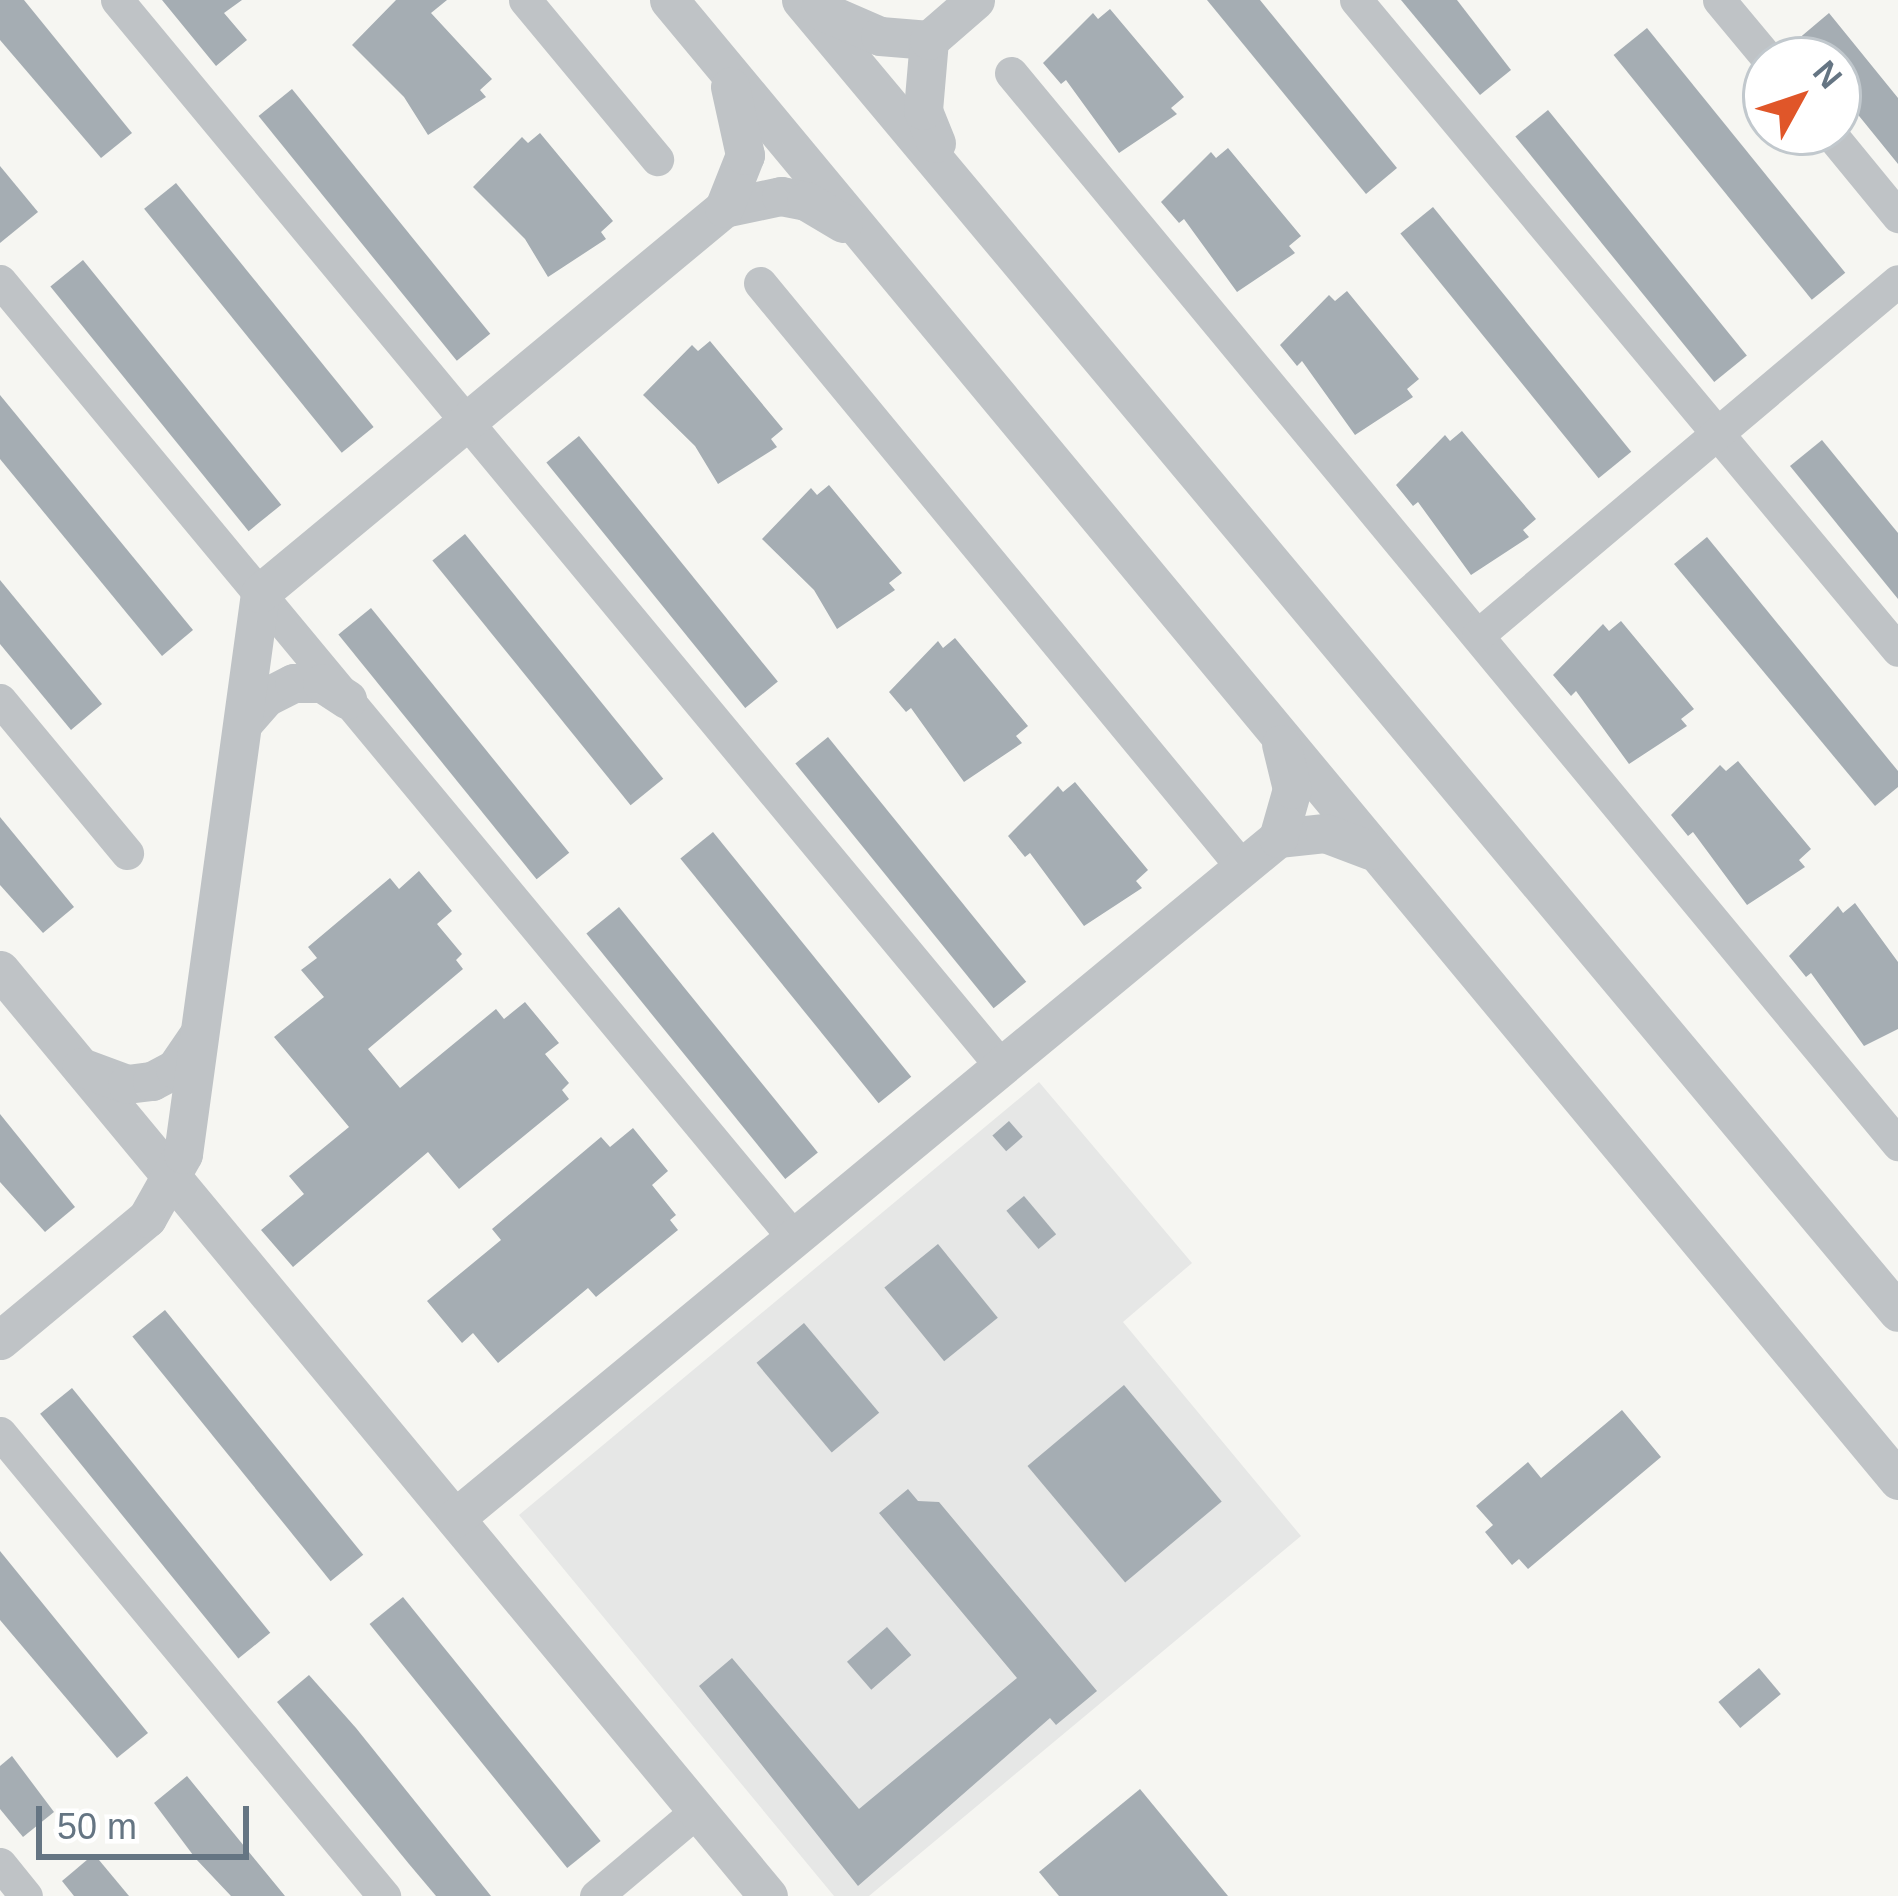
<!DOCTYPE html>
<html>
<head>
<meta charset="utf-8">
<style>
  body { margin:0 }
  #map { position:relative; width:1898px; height:1896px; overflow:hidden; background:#f6f6f2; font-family:Arial,sans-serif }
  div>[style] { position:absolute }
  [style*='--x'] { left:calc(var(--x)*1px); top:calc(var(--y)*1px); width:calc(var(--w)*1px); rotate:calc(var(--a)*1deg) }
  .built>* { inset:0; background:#e6e7e6 }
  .building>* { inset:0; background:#a5adb3; transform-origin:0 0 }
  .minor>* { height:33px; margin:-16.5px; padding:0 16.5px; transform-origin:16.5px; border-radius:16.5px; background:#bfc3c6 }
  .tertiary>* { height:39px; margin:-19.5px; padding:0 19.5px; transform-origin:19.5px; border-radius:19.5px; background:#bfc3c6 }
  span { translate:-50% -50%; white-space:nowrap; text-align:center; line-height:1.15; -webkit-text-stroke:12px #fff; paint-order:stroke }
  .north { position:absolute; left:1742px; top:36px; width:120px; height:120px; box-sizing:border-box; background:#fff; border:3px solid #c1c8cd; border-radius:50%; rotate:50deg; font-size:33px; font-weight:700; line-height:48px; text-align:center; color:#657583 }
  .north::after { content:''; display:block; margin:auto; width:42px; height:54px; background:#e05629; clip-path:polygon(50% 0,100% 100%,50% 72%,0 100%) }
  .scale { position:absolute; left:36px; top:1806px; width:213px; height:54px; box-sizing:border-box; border:6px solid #657583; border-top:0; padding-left:15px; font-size:36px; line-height:42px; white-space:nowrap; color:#657583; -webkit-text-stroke:9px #fff; paint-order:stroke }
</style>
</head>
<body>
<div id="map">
  <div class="built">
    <div style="clip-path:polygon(1039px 1082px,1192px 1263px,1123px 1322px,1301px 1536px,869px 1896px,834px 1896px,519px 1515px)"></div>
  </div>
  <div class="building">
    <div style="clip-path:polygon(0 0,24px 0,132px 133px,101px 158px,0 40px)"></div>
    <div style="clip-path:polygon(162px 0,242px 0,224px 13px,247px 40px,216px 66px)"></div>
    <div style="clip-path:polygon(396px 0,447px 0,431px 13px,492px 79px,480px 90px,486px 97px,428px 135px,404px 97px,352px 45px)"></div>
    <div style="clip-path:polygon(1207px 0,1260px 0,1397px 168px,1366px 194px)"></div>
    <div style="clip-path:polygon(1401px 0,1457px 0,1511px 70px,1480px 95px)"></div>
    <div style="clip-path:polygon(1110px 9px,1184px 97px,1171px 108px,1177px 114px,1119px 153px,1066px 80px,1061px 84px,1043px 63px,1093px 13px,1098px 19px)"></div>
    <div style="clip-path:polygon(1829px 13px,1898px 98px,1898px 164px,1838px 90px,1838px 60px,1813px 60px,1797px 40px)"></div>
    <div style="left:1647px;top:28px;width:315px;height:43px;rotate:51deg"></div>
    <div style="left:292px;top:89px;width:315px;height:43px;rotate:51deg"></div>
    <div style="left:1548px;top:110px;width:316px;height:42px;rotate:51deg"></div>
    <div style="clip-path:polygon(540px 133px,613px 221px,601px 232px,606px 239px,548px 277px,525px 239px,473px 187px,522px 137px,528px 143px)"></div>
    <div style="clip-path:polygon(1228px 148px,1301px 236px,1289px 246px,1295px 253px,1237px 292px,1184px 219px,1179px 223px,1161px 202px,1211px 152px,1216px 158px)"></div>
    <div style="clip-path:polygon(0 166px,38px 212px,0 243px)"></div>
    <div style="left:176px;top:183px;width:314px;height:41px;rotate:51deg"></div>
    <div style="left:1433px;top:207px;width:315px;height:42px;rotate:51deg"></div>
    <div style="left:83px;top:260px;width:315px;height:42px;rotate:51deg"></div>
    <div style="clip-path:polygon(1347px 291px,1419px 379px,1407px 389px,1413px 397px,1355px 435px,1302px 361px,1297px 366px,1280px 345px,1329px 295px,1335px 301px)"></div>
    <div style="clip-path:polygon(710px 341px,783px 429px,771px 439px,777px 447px,718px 484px,695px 446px,643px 395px,692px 345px,698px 351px)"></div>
    <div style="clip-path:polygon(0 395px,193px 630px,162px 656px,0 459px)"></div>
    <div style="clip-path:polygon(1462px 431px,1536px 519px,1523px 530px,1529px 537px,1471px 575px,1418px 502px,1413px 506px,1396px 485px,1445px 435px,1450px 441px)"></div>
    <div style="left:579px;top:436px;width:316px;height:42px;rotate:51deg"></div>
    <div style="clip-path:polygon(1822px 440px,1898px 533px,1898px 599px,1790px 466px)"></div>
    <div style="clip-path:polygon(829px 485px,902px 573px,889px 583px,895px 590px,837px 629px,814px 590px,762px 539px,811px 488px,817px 495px)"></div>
    <div style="left:465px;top:534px;width:315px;height:42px;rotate:51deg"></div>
    <div style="clip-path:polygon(1707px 537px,1898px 771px,1898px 787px,1875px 806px,1674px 564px)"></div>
    <div style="clip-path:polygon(0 580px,102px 704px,71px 730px,0 644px)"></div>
    <div style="left:371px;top:608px;width:315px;height:42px;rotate:51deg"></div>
    <div style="clip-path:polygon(1621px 621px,1694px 709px,1681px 719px,1687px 726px,1629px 764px,1576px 691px,1571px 696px,1553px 675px,1603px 624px,1609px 631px)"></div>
    <div style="clip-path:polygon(955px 638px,1028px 726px,1016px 736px,1022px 743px,964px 782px,911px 708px,906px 712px,889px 692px,938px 641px,943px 648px)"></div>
    <div style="left:828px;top:737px;width:315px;height:42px;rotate:51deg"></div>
    <div style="clip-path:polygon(1738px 761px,1811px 849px,1799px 860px,1805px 867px,1747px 905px,1693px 832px,1688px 836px,1671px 815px,1720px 765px,1726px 771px)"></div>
    <div style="clip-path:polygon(1075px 782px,1148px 870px,1136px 881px,1142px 888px,1084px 926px,1030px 853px,1025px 857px,1008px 836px,1058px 786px,1063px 792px)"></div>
    <div style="clip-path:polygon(0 817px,74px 907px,43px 933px,0 885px)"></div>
    <div style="left:713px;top:832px;width:315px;height:42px;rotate:51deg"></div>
    <div style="clip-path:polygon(419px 871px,452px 911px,437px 924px,462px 954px,456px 960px,463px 969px,368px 1049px,400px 1088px,496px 1009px,504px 1019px,525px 1002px,559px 1043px,545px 1054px,569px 1083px,562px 1090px,569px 1099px,459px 1189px,428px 1152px,293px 1267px,261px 1230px,304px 1194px,289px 1176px,349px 1127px,274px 1037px,324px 997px,301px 970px,317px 958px,308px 947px,390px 878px,399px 889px)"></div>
    <div style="clip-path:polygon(1855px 903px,1898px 962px,1898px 1029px,1864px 1046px,1811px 973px,1806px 977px,1789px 956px,1838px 906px,1843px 913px)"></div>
    <div style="left:619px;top:907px;width:316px;height:42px;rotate:51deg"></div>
    <div style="clip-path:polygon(0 1114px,75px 1207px,45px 1232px,0 1182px)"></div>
    <div style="left:1009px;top:1121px;width:21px;height:22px;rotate:49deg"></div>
    <div style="clip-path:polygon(633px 1128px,668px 1171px,652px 1185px,676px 1215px,670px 1220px,678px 1230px,596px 1297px,588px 1288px,498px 1363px,473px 1333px,462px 1343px,427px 1301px,501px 1240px,492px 1229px,601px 1137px,610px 1147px)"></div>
    <div style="left:1024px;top:1196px;width:50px;height:23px;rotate:50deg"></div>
    <div style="left:938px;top:1244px;width:95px;height:69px;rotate:51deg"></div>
    <div style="left:165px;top:1310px;width:315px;height:42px;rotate:51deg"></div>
    <div style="left:804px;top:1323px;width:117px;height:62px;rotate:50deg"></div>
    <div style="left:1124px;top:1385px;width:152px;height:126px;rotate:50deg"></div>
    <div style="left:72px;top:1388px;width:315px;height:41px;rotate:51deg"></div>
    <div style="clip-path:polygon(1622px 1410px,1661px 1457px,1528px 1569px,1519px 1559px,1512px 1565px,1485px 1532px,1493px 1525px,1476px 1506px,1528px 1462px,1541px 1478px)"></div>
    <div style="clip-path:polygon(908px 1489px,918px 1501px,939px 1502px,1097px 1691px,1056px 1725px,1050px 1718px,858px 1886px,699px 1686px,732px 1658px,859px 1809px,1017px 1678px,879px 1513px)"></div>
    <div style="clip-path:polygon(0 1551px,148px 1733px,117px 1758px,0 1620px)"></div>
    <div style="left:403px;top:1597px;width:314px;height:43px;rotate:51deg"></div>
    <div style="left:887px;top:1627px;width:37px;height:53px;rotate:49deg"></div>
    <div style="left:1759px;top:1668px;width:34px;height:53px;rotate:50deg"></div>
    <div style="clip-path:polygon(309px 1675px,356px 1728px,491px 1896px,436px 1896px,409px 1864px,277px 1702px)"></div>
    <div style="clip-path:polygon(12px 1756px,54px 1812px,23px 1837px,0 1809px,0 1766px)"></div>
    <div style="clip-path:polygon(187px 1776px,253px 1857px,285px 1896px,231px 1896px,196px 1859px,154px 1803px)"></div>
    <div style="clip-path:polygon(1140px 1789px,1228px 1896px,1059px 1896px,1039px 1872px)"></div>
    <div style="clip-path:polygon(94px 1854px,129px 1896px,74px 1896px,62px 1881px)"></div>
  </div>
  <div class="minor">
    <div style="--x:117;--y:0;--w:1385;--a:50.33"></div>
    <div style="--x:525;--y:0;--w:207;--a:50.3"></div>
    <div style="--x:1356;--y:0;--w:846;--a:50.18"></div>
    <div style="--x:1719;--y:0;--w:78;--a:50.2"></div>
    <div style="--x:1011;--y:73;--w:1391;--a:50.37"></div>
    <div style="--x:1829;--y:132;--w:109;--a:50.6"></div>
    <div style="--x:0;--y:281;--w:1243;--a:50.32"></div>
    <div style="--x:760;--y:283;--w:759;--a:50.46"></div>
    <div style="--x:1478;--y:635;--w:549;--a:-40.13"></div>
    <div style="--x:0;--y:700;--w:199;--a:50.3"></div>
    <div style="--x:0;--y:1433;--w:602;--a:50.33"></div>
    <div style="--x:0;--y:1864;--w:41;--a:50.9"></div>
    <div style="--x:596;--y:1896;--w:132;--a:-40.1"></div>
  </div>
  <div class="tertiary">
    <div style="--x:669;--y:0;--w:1924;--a:50.29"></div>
    <div style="--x:801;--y:0;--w:1710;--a:50.1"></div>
    <div style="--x:820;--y:10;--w:65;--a:23.4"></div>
    <div style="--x:880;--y:36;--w:49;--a:4.7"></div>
    <div style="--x:936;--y:143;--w:35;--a:-112"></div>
    <div style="--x:923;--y:110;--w:70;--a:-85.1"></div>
    <div style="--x:929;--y:40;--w:61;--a:-41"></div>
    <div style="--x:724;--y:208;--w:58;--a:-11.9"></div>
    <div style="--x:781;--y:196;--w:25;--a:11"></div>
    <div style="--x:806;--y:201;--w:43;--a:30.7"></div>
    <div style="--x:243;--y:723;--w:35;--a:-49"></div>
    <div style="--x:266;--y:697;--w:31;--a:-27"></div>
    <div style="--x:294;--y:683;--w:28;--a:0"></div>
    <div style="--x:322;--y:683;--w:30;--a:33"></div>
    <div style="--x:1278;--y:838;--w:47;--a:-6.1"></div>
    <div style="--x:1325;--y:833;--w:48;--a:20.7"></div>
    <div style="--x:0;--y:970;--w:1203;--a:50.33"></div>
    <div style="--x:81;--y:1067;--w:49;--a:20.3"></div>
    <div style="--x:127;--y:1084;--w:25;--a:-7"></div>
    <div style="--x:152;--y:1081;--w:26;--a:-28"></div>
    <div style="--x:175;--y:1069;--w:42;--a:-55.6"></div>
    <div style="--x:0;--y:1340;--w:191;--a:-39.7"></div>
    <div style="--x:147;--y:1218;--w:73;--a:-60.6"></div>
    <div style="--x:183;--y:1154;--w:566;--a:-82.18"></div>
    <div style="--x:260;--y:593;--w:603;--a:-39.68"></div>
    <div style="--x:724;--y:208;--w:57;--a:-68.4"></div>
    <div style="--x:745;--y:155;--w:70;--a:-102.4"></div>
    <div style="--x:455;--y:1518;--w:1068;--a:-39.57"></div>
    <div style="--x:1278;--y:838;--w:51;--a:-74.1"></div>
    <div style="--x:1292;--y:789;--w:46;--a:-103.7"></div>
  </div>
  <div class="north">N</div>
  <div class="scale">50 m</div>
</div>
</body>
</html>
